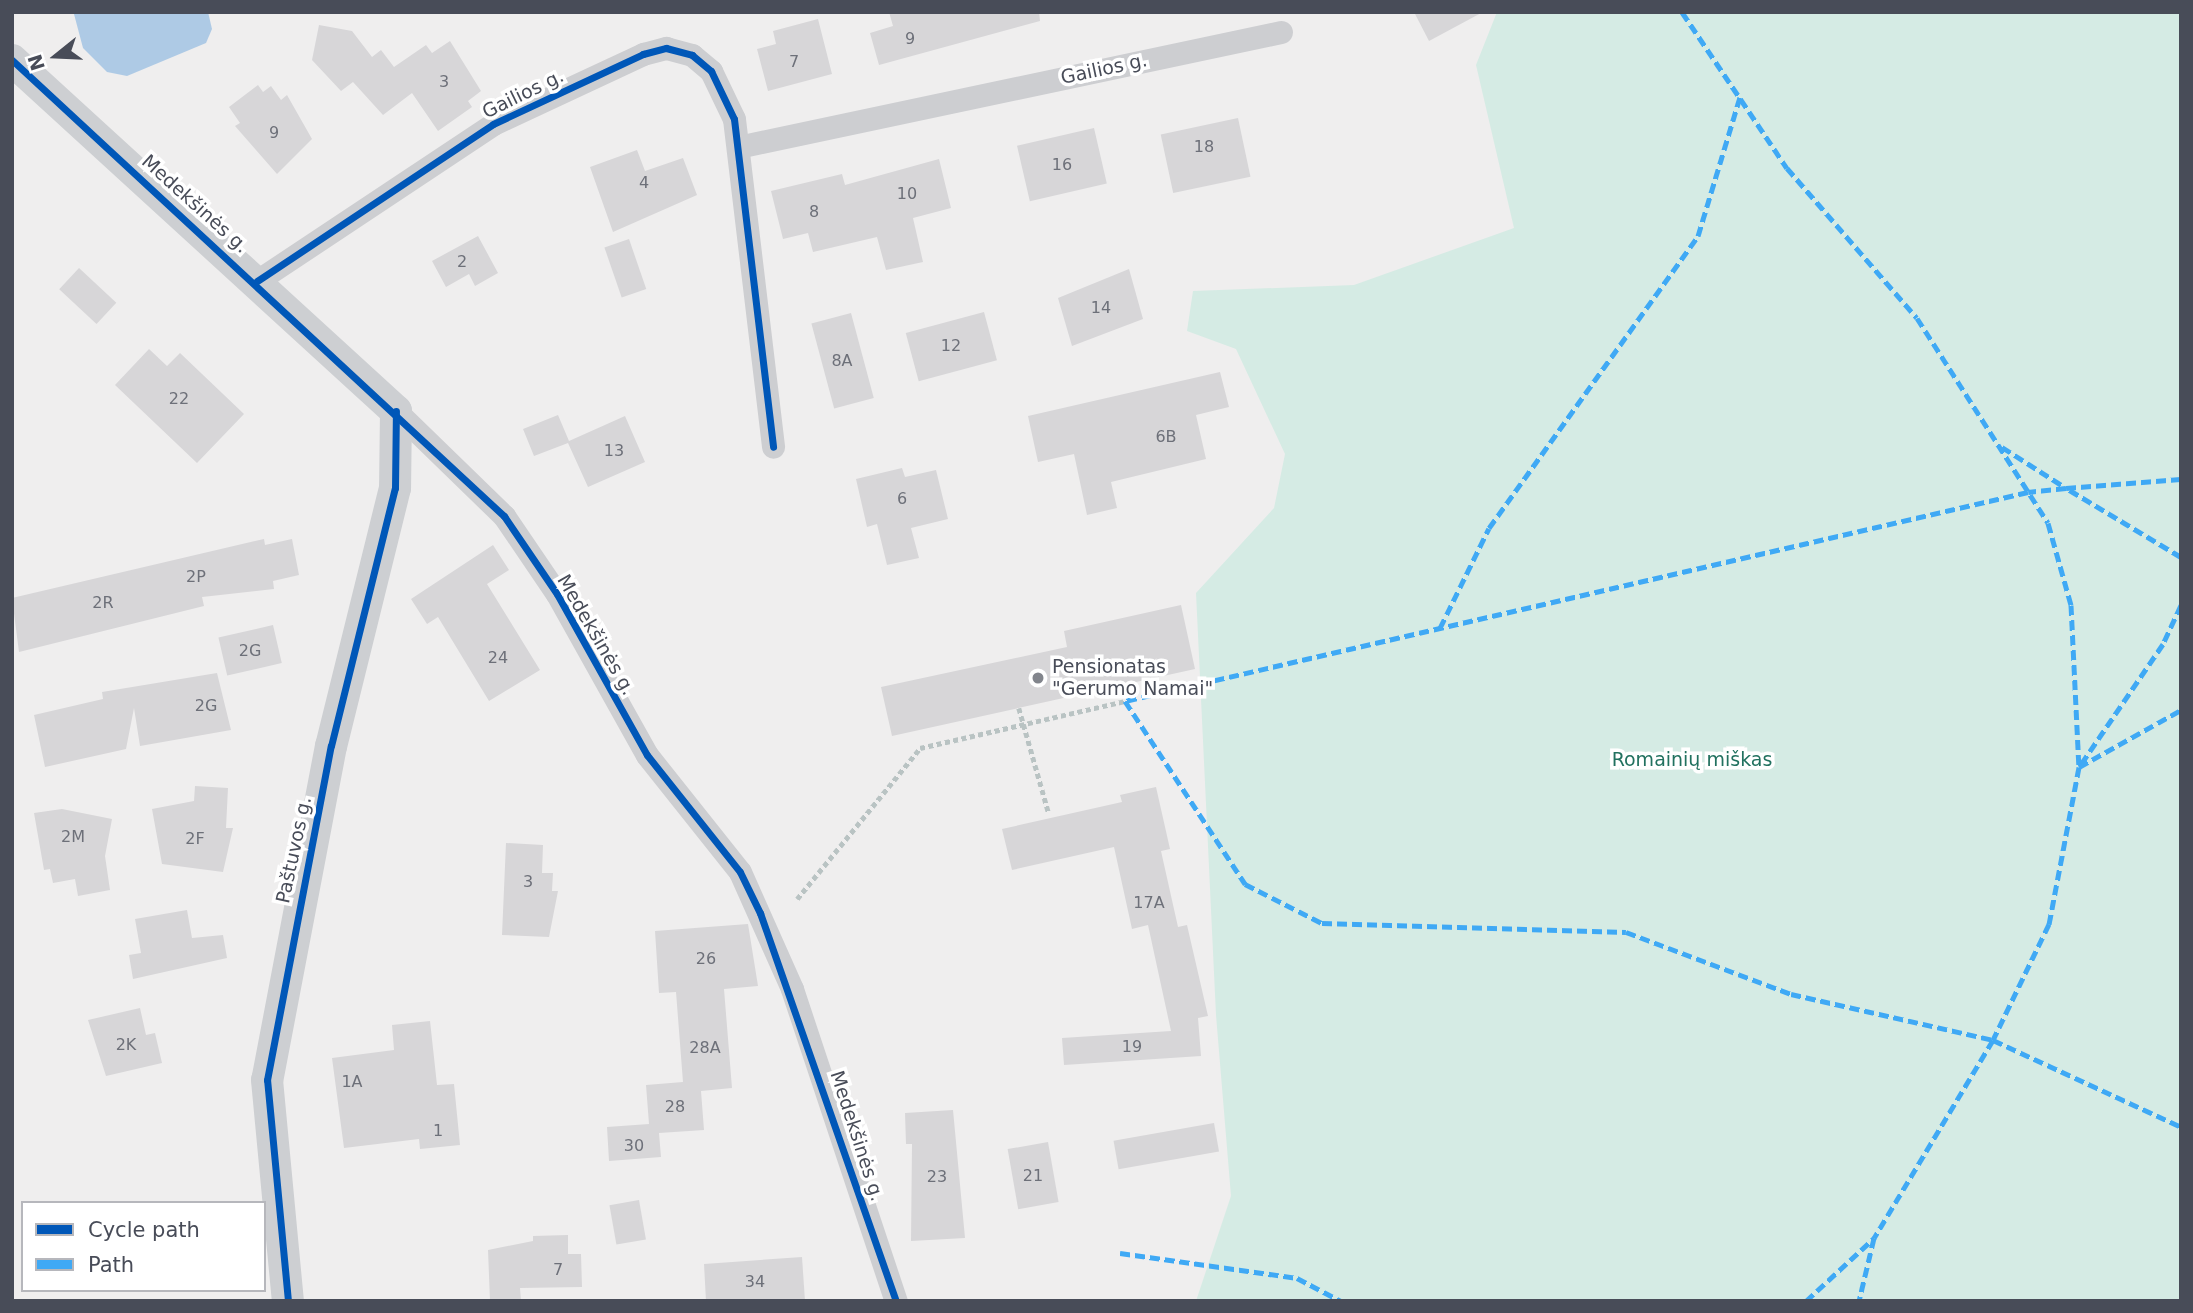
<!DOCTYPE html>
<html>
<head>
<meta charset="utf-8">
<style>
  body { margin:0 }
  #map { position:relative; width:2193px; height:1313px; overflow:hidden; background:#efeeee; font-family:"DejaVu Sans",sans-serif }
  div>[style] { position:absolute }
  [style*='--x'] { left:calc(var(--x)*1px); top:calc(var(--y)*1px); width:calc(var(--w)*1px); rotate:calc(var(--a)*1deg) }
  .green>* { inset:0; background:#d5ebe4 }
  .water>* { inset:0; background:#aecae5 }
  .building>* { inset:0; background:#d7d6d8; transform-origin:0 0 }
  .path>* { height:4.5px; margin-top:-2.25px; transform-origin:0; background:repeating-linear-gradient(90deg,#b9c3c3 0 5px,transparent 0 8.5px) }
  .street>* { height:23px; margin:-11.5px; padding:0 11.5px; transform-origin:11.5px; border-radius:11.5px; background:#cdced1 }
  .secondary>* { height:32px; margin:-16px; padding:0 16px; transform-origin:16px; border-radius:16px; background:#cdcfd2 }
  .quiet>* { height:5px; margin-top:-2.5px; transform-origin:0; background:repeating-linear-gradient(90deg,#3fa9f5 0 10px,transparent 0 15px) }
  .cycleway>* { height:7px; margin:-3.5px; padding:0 3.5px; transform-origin:3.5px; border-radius:3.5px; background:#0057b8 }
  .dots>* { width:19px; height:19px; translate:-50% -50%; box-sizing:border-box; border:4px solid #fff; border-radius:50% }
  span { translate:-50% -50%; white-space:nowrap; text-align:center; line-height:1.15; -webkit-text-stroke:7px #fff; paint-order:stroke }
  .number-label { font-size:16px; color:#6d7079 }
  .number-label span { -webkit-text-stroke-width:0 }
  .street-label { font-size:19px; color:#484c58 }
  .poi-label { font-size:19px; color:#484c58 }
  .left { translate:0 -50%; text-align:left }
  .park-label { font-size:19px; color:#21715f }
  .frame { position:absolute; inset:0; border:14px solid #484c58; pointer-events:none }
  .legend { position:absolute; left:21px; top:1201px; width:245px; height:91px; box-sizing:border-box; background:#fff; border:2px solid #b6b7bc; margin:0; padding:9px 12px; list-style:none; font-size:21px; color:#484c58 }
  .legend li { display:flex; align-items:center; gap:14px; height:35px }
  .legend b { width:35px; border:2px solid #b6b7bc }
  .north { position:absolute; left:21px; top:21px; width:70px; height:70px; -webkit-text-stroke:5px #fff; paint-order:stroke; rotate:252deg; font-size:19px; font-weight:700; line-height:28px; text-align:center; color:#484c58 }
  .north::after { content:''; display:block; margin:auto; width:24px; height:32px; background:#484c58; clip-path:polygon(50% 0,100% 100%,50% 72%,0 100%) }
</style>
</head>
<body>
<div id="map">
  <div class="green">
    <div style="clip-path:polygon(1497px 12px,2181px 12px,2181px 1301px,1196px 1301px,1231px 1196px,1216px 1015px,1196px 593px,1274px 508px,1285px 454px,1236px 349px,1187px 331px,1193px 291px,1354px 285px,1514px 228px,1476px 65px)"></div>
  </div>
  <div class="water">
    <div style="clip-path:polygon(208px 12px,212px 29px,206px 43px,127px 76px,107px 72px,83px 48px,74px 14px)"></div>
  </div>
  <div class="building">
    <div style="clip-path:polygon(889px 12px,1039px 12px,1040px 21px,879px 65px,870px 33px,893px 26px)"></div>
    <div style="clip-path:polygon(1414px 12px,1483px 12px,1429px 41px)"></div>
    <div style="clip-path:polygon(818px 19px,832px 74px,768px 91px,757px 49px,776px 44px,773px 31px)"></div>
    <div style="clip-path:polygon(319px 25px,352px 31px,372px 57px,381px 50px,394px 67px,426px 45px,432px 53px,450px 41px,481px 91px,468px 101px,472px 107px,438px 131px,412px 93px,383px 115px,353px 82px,341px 91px,312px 60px)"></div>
    <div style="clip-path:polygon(258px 85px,263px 92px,271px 86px,281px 100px,287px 95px,312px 139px,277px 174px,235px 126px,240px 123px,229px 107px)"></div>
    <div style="left:1238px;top:118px;width:60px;height:79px;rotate:78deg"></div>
    <div style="left:1094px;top:128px;width:57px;height:79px;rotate:77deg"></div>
    <div style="clip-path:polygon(637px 150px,645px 171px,683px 158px,697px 195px,613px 232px,590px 167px)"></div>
    <div style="clip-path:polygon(939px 159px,951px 208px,913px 218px,923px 262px,886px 270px,877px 237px,813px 252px,808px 233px,783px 239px,771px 191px,842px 174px,845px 185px)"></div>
    <div style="clip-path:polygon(478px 236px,498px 273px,475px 286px,469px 274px,446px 287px,432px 261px)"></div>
    <div style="left:629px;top:239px;width:53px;height:26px;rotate:71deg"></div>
    <div style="left:79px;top:268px;width:51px;height:29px;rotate:43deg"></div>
    <div style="clip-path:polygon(1129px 269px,1143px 319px,1072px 346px,1058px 298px)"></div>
    <div style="left:984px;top:312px;width:50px;height:81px;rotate:75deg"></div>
    <div style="left:851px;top:313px;width:88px;height:41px;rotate:75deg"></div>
    <div style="clip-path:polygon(149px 349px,167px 366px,180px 353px,244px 414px,197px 463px,115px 385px)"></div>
    <div style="clip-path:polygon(1220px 372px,1229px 407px,1196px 415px,1206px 459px,1111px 482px,1117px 508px,1087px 515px,1074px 454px,1038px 462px,1028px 416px)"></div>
    <div style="clip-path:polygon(558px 415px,569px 441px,625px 416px,645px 462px,588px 487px,568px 443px,534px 456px,523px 429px)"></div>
    <div style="clip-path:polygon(902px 468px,905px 477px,936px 470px,948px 519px,911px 528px,919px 558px,887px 565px,877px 524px,867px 527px,856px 479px)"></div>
    <div style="clip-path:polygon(264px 539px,265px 545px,292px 539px,299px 575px,273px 581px,274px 589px,202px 597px,204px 606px,19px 652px,12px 598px)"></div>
    <div style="clip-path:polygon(493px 545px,509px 570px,487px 584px,540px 670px,489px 701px,438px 617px,427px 624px,411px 599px)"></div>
    <div style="clip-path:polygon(1181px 605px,1195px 669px,892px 736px,881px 687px,1067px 647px,1064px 631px)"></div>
    <div style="left:273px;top:625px;width:39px;height:56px;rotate:77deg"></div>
    <div style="clip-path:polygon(217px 673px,231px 730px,140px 746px,134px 708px,126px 749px,45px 767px,34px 715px,103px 699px,102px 692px)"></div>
    <div style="clip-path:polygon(195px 786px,228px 788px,226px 828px,233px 828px,223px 872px,162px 864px,152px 809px,194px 801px)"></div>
    <div style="clip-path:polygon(1156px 787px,1170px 849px,1161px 851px,1178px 927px,1187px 925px,1208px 1016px,1198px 1018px,1201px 1056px,1064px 1065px,1062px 1038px,1171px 1031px,1148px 925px,1132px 929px,1114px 847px,1012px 870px,1002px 829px,1122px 802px,1120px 795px)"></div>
    <div style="clip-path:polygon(62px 809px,112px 819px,105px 856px,110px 890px,78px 896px,75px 879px,53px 883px,50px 869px,44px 870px,34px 813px)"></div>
    <div style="clip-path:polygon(506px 843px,543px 845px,542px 873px,553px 873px,552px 891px,558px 891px,549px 937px,502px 935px)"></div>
    <div style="clip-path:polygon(187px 910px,192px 938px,223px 935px,227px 958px,133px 979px,129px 955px,141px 953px,135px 919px)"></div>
    <div style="clip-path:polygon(748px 924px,758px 986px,724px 989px,732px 1088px,701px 1091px,704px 1130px,659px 1133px,661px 1157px,609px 1161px,607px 1127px,649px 1124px,646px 1085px,683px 1082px,676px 992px,659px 993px,655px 931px)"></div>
    <div style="clip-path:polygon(140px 1008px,146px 1035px,155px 1033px,162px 1063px,106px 1076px,88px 1020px)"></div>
    <div style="clip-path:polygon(430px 1021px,437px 1085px,454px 1084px,460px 1145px,420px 1149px,419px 1139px,344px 1148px,332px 1058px,394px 1050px,392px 1025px)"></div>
    <div style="clip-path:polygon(953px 1110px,965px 1238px,911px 1241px,912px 1144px,906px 1144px,905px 1113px)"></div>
    <div style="left:1214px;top:1123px;width:29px;height:102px;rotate:80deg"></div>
    <div style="left:1048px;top:1142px;width:61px;height:41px;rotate:80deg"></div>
    <div style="left:639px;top:1200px;width:40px;height:30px;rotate:80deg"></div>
    <div style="clip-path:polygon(568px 1235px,568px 1254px,581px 1254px,582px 1287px,520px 1288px,521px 1301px,490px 1301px,488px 1250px,533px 1241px,533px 1236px)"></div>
    <div style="clip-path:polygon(802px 1257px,805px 1301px,706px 1301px,704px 1264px)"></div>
  </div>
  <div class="path">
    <div style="--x:1019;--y:708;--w:110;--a:74.2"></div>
    <div style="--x:797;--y:899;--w:195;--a:-50.8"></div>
    <div style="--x:920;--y:748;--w:210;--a:-12.9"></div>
  </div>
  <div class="street">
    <div style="--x:738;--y:147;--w:555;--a:-11.96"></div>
    <div style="--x:257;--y:281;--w:283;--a:-33.6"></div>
    <div style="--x:493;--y:124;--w:166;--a:-25"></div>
    <div style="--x:643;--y:54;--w:24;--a:-15"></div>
    <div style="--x:666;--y:48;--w:27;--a:15"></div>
    <div style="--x:692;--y:55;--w:25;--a:40"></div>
    <div style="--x:711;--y:71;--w:53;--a:64.4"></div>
    <div style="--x:734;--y:119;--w:330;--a:83.2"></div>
    <div style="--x:396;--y:411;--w:151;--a:44.2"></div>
    <div style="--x:504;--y:516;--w:94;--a:55.8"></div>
    <div style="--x:557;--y:594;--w:184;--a:60.8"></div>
    <div style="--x:647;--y:755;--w:149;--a:51.5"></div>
    <div style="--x:740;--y:872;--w:128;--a:66"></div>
    <div style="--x:792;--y:989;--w:329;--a:71.6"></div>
  </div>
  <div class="secondary">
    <div style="--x:12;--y:60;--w:520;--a:42.43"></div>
    <div style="--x:396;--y:411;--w:77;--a:90.7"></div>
    <div style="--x:395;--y:488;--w:266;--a:103.9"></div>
    <div style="--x:331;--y:746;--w:340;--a:100.8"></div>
    <div style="--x:267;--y:1080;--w:222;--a:84.6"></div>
  </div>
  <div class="quiet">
    <div style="--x:1682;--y:12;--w:188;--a:56.1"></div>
    <div style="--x:1787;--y:168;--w:198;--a:49.1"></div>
    <div style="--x:1917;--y:318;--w:243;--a:57.4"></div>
    <div style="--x:2048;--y:523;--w:85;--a:74.3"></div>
    <div style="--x:2071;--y:605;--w:162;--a:87.2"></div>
    <div style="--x:2079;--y:767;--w:160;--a:100.8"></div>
    <div style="--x:2049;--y:924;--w:129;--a:115.8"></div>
    <div style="--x:1993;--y:1040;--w:231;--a:121"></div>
    <div style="--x:1874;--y:1238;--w:65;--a:103.4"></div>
    <div style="--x:2002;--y:447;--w:76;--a:32.6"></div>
    <div style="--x:2066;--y:488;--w:115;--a:-4.5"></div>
    <div style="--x:2181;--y:557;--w:134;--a:-149"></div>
    <div style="--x:2066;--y:488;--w:38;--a:174"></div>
    <div style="--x:2028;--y:492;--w:927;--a:166.97"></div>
    <div style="--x:1125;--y:701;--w:219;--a:56.7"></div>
    <div style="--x:1245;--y:884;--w:86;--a:26.9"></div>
    <div style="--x:1322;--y:923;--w:304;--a:1.7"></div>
    <div style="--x:1626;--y:932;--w:176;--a:20.6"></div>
    <div style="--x:1791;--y:994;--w:207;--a:12.8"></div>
    <div style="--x:1993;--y:1040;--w:207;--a:24.8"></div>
    <div style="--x:2181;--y:605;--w:43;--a:114.8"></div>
    <div style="--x:2163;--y:644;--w:149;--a:124.3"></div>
    <div style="--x:2079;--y:767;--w:117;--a:-29.2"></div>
    <div style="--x:1440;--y:628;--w:111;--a:-63.9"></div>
    <div style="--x:1489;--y:528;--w:359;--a:-54.4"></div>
    <div style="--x:1698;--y:236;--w:145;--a:-73.2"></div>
    <div style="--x:1120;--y:1253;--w:179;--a:8"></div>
    <div style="--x:1297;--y:1278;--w:50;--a:27.6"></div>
    <div style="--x:1806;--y:1301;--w:93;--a:-42.8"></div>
  </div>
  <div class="cycleway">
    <div style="--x:12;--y:60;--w:671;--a:42.83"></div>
    <div style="--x:504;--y:516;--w:94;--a:55.8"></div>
    <div style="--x:557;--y:594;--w:184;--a:60.8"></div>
    <div style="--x:647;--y:755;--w:149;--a:51.5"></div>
    <div style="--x:740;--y:872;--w:46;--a:64"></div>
    <div style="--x:760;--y:913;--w:411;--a:70.7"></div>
    <div style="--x:257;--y:281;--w:283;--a:-33.6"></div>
    <div style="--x:493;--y:124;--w:166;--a:-25"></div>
    <div style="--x:643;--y:54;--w:24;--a:-15"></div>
    <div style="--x:666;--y:48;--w:27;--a:15"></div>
    <div style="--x:692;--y:55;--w:25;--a:40"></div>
    <div style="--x:711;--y:71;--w:53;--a:64.4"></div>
    <div style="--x:734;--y:119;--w:330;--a:83.2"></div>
    <div style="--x:288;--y:1301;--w:222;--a:-95.4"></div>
    <div style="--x:267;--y:1080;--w:340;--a:-79.2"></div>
    <div style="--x:331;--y:746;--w:266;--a:-76.1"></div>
    <div style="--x:395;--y:488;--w:77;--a:-89.3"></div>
  </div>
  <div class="dots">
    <div style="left:1038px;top:678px;background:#82858c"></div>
  </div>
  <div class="number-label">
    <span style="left:910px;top:39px">9</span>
    <span style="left:794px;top:62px">7</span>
    <span style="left:444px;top:82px">3</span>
    <span style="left:274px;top:133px">9</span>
    <span style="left:1204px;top:147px">18</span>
    <span style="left:1062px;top:165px">16</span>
    <span style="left:644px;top:183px">4</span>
    <span style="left:907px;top:194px">10</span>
    <span style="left:814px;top:212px">8</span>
    <span style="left:462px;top:262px">2</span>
    <span style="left:1101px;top:308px">14</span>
    <span style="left:951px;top:346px">12</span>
    <span style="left:842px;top:361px">8A</span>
    <span style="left:179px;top:399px">22</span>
    <span style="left:1166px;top:437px">6B</span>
    <span style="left:614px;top:451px">13</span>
    <span style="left:902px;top:499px">6</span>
    <span style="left:196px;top:577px">2P</span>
    <span style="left:103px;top:603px">2R</span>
    <span style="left:250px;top:651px">2G</span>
    <span style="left:498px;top:658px">24</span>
    <span style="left:206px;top:706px">2G</span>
    <span style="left:73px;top:837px">2M</span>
    <span style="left:195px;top:839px">2F</span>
    <span style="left:528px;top:882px">3</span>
    <span style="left:1149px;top:903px">17A</span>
    <span style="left:706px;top:959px">26</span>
    <span style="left:126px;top:1045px">2K</span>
    <span style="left:1132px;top:1047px">19</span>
    <span style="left:705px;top:1048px">28A</span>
    <span style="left:352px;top:1082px">1A</span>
    <span style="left:675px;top:1107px">28</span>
    <span style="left:438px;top:1131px">1</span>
    <span style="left:634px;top:1146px">30</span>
    <span style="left:1033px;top:1176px">21</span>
    <span style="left:937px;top:1177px">23</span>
    <span style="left:558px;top:1270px">7</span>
    <span style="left:755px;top:1282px">34</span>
  </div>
  <div class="street-label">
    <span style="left:1104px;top:69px;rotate:-12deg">Gailios g.</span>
    <span style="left:523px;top:94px;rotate:-26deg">Gailios g.</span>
    <span style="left:195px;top:204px;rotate:42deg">Medekšinės g.</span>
    <span style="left:596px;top:635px;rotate:60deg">Medekšinės g.</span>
    <span style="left:294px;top:850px;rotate:-78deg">Paštuvos g.</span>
    <span style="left:857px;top:1136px;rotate:72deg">Medekšinės g.</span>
  </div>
  <div class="poi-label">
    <span class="left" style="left:1052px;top:678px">Pensionatas<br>"Gerumo Namai"</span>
  </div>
  <div class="park-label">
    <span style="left:1692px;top:760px">Romainių miškas</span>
  </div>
  <div class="frame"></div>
  <ul class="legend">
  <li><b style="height:9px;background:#0057b8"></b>Cycle path</li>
  <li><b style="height:9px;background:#3fa9f5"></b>Path</li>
  </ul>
  <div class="north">N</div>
</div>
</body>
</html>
